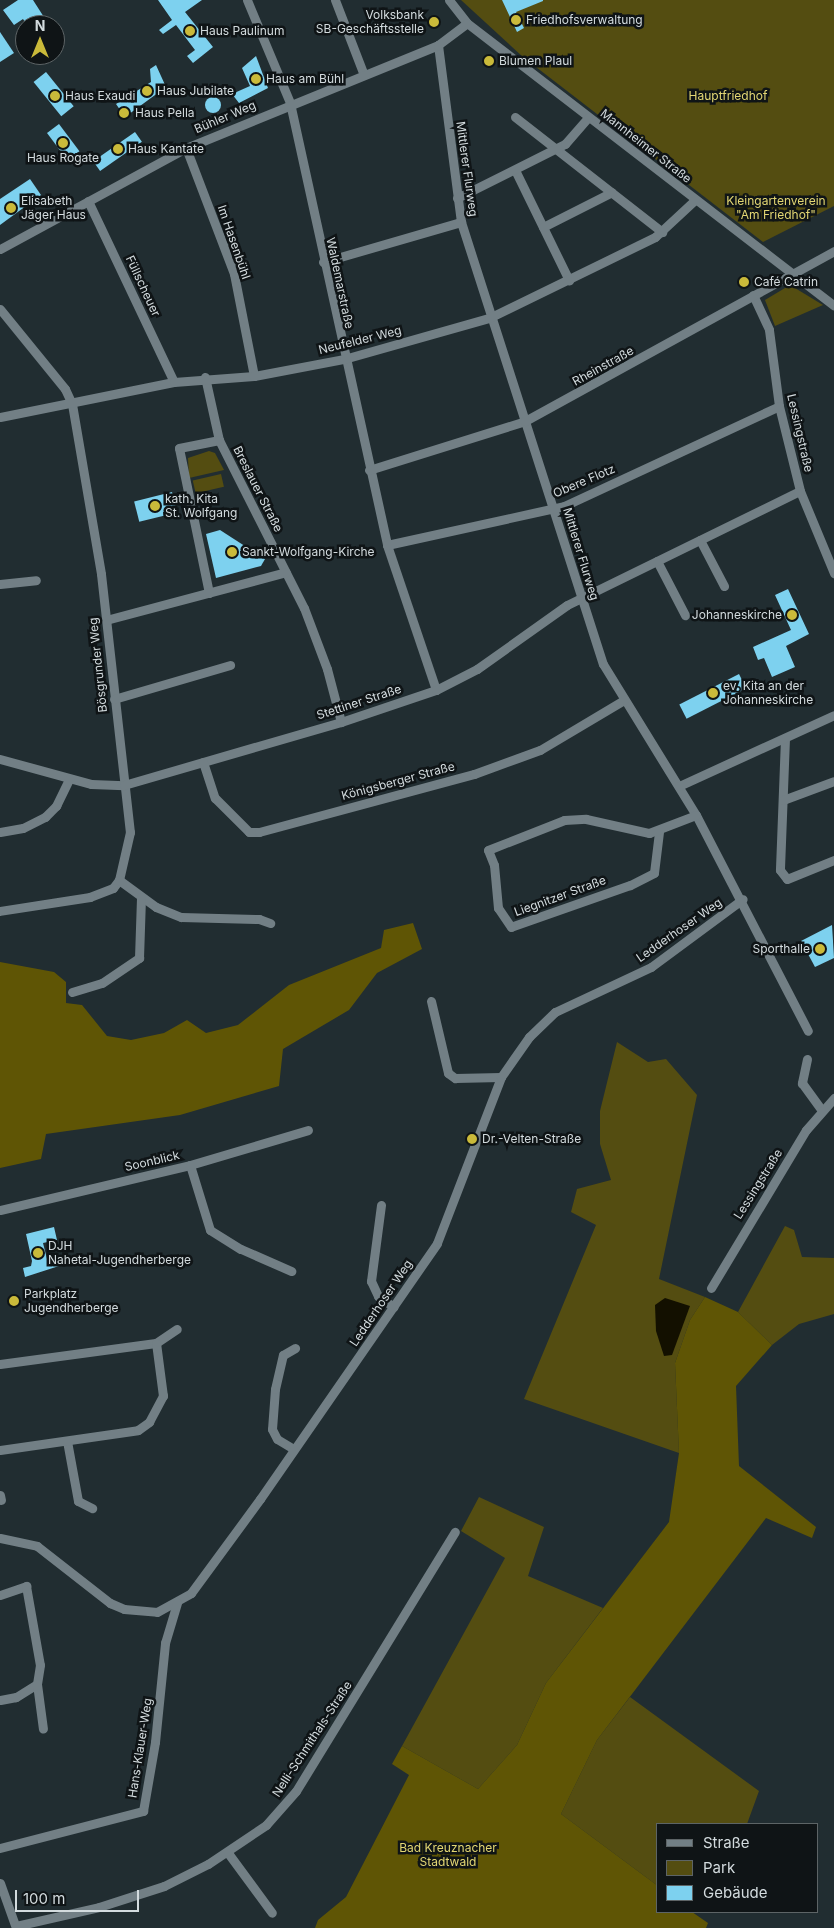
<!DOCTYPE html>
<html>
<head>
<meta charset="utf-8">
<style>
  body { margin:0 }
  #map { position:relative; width:834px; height:1928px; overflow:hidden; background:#212d31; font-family:Inter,sans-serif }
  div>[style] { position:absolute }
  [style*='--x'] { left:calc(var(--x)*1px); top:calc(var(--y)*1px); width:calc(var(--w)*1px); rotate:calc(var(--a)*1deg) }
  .green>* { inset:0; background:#544d11; transform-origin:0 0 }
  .forest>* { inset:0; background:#5f5505 }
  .water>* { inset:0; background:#131000 }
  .building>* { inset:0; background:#7dd1ef; transform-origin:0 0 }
  .round { border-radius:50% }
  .minor>* { height:9px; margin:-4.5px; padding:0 4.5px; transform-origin:4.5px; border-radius:4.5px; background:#727f85 }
  .dots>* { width:14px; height:14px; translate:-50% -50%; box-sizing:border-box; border:2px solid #0f1416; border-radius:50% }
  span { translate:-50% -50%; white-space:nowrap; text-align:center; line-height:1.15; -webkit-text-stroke:5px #0f1416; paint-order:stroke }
  .poi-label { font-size:12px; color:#d3dbde }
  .right { translate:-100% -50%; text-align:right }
  .left { translate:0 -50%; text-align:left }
  .park-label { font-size:12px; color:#e2d673 }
  .street-label { font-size:12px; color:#d3dbde }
  .legend { position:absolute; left:656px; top:1823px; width:162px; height:90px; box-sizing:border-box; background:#0f1416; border:1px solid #5d6466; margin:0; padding:6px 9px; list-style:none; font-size:15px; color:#d3dbde }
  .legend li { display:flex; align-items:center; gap:10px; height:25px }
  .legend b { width:25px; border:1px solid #5d6466 }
  .north { position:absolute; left:15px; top:15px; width:50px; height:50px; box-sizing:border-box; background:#0f1416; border:1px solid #5d6466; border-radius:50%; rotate:0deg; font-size:14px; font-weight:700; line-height:20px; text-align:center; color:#d3dbde }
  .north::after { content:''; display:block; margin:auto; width:18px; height:22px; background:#caba3a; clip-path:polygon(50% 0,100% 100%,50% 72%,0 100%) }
  .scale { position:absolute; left:15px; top:1890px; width:124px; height:22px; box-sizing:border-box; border:2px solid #d3dbde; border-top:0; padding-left:6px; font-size:15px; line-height:18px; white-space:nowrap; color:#d3dbde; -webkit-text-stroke:4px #0f1416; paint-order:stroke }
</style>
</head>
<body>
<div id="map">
  <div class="green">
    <div style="clip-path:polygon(461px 0,834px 0,834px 206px,763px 242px,523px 57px)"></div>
    <div style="clip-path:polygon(790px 285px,823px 305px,775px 326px,765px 300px)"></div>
    <div style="clip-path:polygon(209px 451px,215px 453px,224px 470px,189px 478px,188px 458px)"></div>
    <div style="left:221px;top:474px;width:13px;height:29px;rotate:77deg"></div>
    <div style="clip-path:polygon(617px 1042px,648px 1062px,666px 1059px,697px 1095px,659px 1279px,705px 1297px,690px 1320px,675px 1363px,679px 1453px,524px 1399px,596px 1225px,571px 1212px,577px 1189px,611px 1180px,600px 1144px,600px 1111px)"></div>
    <div style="clip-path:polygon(785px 1226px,794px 1230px,802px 1257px,834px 1258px,834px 1314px,799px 1324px,772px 1345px,738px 1312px)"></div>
    <div style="clip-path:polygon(479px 1497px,544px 1527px,528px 1576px,603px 1608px,546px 1683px,517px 1745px,478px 1789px,402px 1746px,505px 1558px,461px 1531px)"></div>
    <div style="clip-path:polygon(630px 1697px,759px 1791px,747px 1824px,658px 1824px,658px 1886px,561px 1814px,597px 1740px)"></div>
  </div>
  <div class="forest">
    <div style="clip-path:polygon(413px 923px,422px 949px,377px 973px,349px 1010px,283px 1049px,279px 1086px,180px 1115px,46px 1134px,41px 1159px,0 1168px,0 962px,54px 972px,66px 982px,66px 1003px,82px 1005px,107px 1036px,131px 1040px,164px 1033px,187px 1020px,206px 1033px,238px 1025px,289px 985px,381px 948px,384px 930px)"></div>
    <div style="clip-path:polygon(705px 1297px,738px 1312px,772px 1345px,736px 1386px,739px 1466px,816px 1527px,812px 1538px,766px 1518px,597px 1740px,561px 1814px,658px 1886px,658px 1912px,692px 1912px,708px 1923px,706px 1928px,315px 1928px,318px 1920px,346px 1897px,409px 1775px,392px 1764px,402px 1746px,478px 1789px,517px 1745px,546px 1683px,669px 1522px,679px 1453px,675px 1363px,690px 1320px)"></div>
  </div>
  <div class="water">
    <div style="clip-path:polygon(665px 1298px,690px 1306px,672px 1355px,664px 1356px,656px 1331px,655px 1305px)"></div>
  </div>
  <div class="building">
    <div style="clip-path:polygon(18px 0,33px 0,49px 25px,27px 25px,23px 19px,14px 25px,3px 10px)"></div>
    <div style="clip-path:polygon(158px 0,202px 0,185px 12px,213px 47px,193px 63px,187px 56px,195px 50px,176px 25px,163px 34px,159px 30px,172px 20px)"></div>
    <div style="clip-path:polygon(502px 0,543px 0,543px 1px,516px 12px,524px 28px,517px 32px)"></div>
    <div style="clip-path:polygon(0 32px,14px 53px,0 62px)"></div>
    <div style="clip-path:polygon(256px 56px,268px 88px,239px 103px,232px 94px,250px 86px,242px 68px)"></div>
    <div style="clip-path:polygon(156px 65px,166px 87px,125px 117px,116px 104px,151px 82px,150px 69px)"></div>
    <div style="left:46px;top:72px;width:44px;height:16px;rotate:51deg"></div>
    <div class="round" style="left:205px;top:97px;width:16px;height:16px"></div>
    <div style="left:59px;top:124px;width:34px;height:15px;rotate:53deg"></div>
    <div style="left:135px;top:132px;width:12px;height:51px;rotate:55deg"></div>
    <div style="clip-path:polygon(30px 179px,41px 195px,0 225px,0 199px)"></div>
    <div style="left:172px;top:492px;width:21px;height:39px;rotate:76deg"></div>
    <div style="clip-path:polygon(220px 530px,265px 559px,261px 566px,216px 578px,206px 534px)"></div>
    <div style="clip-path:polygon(788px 589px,809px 634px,786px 646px,795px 667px,772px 677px,764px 658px,758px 660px,753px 647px,791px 630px,775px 595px)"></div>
    <div style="left:739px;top:674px;width:16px;height:67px;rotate:63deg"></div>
    <div style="clip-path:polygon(832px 925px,834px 958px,815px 967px,801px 941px)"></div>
    <div style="clip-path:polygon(54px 1227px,57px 1240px,43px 1243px,47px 1259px,57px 1257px,59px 1266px,25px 1277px,23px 1268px,31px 1266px,32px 1261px,26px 1234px)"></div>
  </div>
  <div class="minor">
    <div style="--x:247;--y:0;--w:112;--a:67.3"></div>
    <div style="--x:290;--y:103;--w:453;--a:77.6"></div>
    <div style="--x:387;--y:545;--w:153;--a:71.3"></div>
    <div style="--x:335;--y:0;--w:80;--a:68.9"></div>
    <div style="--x:449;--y:0;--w:29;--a:52"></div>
    <div style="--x:467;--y:23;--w:463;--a:37.6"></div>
    <div style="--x:438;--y:45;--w:178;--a:82.6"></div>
    <div style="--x:461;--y:222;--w:464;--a:72.2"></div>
    <div style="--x:603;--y:664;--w:177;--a:58.4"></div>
    <div style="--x:696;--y:815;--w:243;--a:62.6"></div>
    <div style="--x:515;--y:117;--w:187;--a:38"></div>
    <div style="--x:186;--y:148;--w:135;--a:69.1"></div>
    <div style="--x:234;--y:274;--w:104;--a:78.9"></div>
    <div style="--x:515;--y:170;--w:123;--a:63.9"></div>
    <div style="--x:457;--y:198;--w:121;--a:-26.6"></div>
    <div style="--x:565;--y:144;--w:35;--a:-49"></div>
    <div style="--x:88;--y:201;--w:200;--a:64.6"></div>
    <div style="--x:543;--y:227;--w:77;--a:-26.9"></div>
    <div style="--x:0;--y:249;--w:212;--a:-28.5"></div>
    <div style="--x:186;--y:148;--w:272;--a:-22.2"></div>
    <div style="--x:438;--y:45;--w:36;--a:-37"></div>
    <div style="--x:323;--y:262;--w:144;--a:-16.2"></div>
    <div style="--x:753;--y:295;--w:38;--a:65"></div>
    <div style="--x:769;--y:330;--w:77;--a:82.5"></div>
    <div style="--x:779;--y:406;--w:88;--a:76.1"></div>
    <div style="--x:800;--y:491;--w:89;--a:67.5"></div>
    <div style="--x:0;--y:309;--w:103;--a:50.9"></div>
    <div style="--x:65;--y:389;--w:17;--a:65"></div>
    <div style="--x:72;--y:404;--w:172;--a:80.3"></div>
    <div style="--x:101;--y:574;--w:260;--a:83.6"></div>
    <div style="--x:130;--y:832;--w:49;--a:102.9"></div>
    <div style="--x:119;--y:880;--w:10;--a:127"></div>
    <div style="--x:113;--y:888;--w:25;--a:159"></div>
    <div style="--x:90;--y:897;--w:91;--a:171.2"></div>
    <div style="--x:205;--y:377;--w:65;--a:77.5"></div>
    <div style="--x:219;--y:440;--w:188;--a:63.2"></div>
    <div style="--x:304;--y:608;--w:65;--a:69.3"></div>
    <div style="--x:327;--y:669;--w:55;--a:75.2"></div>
    <div style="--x:0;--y:417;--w:177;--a:-11.4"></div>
    <div style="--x:174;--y:382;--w:80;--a:-4.3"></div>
    <div style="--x:254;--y:376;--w:92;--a:-10.7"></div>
    <div style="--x:344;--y:359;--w:151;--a:-15.8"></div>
    <div style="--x:489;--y:318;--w:185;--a:-26"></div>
    <div style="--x:655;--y:237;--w:54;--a:-42.8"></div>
    <div style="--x:369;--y:470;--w:164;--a:-17.4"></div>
    <div style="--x:525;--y:421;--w:353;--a:-28.8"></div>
    <div style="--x:700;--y:540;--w:52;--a:62.4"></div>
    <div style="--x:387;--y:545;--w:181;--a:-12.4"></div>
    <div style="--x:564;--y:506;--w:237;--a:-24.9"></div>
    <div style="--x:657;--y:561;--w:61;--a:62.6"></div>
    <div style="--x:0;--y:584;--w:36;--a:-6"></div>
    <div style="--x:209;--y:593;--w:148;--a:-101.7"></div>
    <div style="--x:179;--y:448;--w:41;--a:-11.3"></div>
    <div style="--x:106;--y:620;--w:186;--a:-14.9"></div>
    <div style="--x:114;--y:699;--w:121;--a:-16.3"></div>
    <div style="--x:785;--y:738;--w:132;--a:92.2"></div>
    <div style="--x:780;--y:870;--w:11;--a:52"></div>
    <div style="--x:787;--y:879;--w:51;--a:-22"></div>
    <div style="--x:0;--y:759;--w:94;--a:15.4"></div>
    <div style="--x:91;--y:784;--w:33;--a:2"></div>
    <div style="--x:124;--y:785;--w:226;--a:-16.2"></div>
    <div style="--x:341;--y:722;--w:100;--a:-18.6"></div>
    <div style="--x:436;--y:690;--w:46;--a:-27.1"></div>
    <div style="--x:477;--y:669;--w:110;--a:-35.4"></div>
    <div style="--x:567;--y:605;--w:259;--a:-26.1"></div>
    <div style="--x:203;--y:762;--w:38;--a:72"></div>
    <div style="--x:215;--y:798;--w:48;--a:45"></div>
    <div style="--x:249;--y:832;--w:10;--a:0"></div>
    <div style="--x:259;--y:832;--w:223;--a:-15.1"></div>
    <div style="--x:474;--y:774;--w:70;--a:-20"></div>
    <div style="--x:540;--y:750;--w:98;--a:-30.8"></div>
    <div style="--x:679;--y:786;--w:170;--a:-24.6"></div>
    <div style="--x:783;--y:800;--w:54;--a:-20.4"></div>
    <div style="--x:0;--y:832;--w:23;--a:-10"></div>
    <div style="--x:23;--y:828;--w:25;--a:-27"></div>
    <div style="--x:45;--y:817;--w:16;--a:-45"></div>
    <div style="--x:56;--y:806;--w:30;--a:-64"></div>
    <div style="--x:659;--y:832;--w:41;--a:97"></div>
    <div style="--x:654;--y:873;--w:27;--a:153"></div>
    <div style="--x:630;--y:885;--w:126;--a:160.6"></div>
    <div style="--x:511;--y:927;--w:23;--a:-124"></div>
    <div style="--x:498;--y:908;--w:43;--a:-95.3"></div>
    <div style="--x:494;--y:865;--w:16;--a:-112"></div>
    <div style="--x:488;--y:850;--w:82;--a:-21.5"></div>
    <div style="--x:564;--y:820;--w:22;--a:-3"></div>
    <div style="--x:586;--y:819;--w:65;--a:12.5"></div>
    <div style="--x:649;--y:833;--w:50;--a:-21"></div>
    <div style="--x:119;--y:880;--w:46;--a:36.1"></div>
    <div style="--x:156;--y:907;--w:27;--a:22"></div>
    <div style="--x:181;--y:917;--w:78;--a:1.5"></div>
    <div style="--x:259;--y:919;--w:12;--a:20"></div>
    <div style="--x:72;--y:992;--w:31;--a:-17"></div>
    <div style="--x:102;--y:983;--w:45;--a:-34"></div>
    <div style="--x:139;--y:958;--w:61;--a:-88.1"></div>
    <div style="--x:431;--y:1001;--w:74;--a:76.7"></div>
    <div style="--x:448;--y:1073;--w:9;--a:36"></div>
    <div style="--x:455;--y:1078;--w:46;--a:-1.2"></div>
    <div style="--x:807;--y:1059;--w:25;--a:102"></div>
    <div style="--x:802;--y:1083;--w:34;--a:54"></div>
    <div style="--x:190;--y:1165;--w:68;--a:72.9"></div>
    <div style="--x:210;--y:1230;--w:36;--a:32"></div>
    <div style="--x:241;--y:1249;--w:55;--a:23.7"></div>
    <div style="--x:381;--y:1205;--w:77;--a:97.5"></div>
    <div style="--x:371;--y:1281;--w:17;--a:65"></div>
    <div style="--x:378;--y:1296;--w:19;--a:35"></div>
    <div style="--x:0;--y:1210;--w:195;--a:-13.3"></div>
    <div style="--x:190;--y:1165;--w:123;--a:-16.5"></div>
    <div style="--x:711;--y:1288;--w:184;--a:-59"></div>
    <div style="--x:806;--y:1130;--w:43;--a:-48.8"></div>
    <div style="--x:0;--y:1364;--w:157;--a:-7.7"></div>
    <div style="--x:156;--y:1343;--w:25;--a:-34"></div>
    <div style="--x:67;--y:1441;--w:61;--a:79.6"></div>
    <div style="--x:78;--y:1501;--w:16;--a:27"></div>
    <div style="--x:292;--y:1448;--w:17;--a:-149"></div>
    <div style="--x:277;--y:1439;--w:11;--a:-117"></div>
    <div style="--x:272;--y:1429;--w:40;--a:-85.7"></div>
    <div style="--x:275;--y:1389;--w:35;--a:-77"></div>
    <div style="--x:283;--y:1355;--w:14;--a:-30"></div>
    <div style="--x:0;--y:1450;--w:139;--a:-8.2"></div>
    <div style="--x:138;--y:1430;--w:14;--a:-36"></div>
    <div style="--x:149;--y:1422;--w:30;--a:-62"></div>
    <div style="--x:163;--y:1396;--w:53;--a:-97.5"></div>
    <div style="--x:0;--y:1495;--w:5;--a:79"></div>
    <div style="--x:0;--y:1538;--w:38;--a:12"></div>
    <div style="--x:37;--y:1546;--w:93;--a:38"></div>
    <div style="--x:110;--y:1603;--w:15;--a:23"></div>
    <div style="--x:124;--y:1609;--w:33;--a:5"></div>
    <div style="--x:157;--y:1612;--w:39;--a:-29"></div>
    <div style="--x:191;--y:1593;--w:117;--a:-53.7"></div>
    <div style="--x:260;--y:1499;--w:311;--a:-55.3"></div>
    <div style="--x:437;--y:1243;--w:178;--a:-68.9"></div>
    <div style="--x:501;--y:1077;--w:49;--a:-55"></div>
    <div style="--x:529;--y:1037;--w:36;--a:-44"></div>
    <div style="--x:555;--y:1012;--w:106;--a:-25.1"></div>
    <div style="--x:651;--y:967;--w:114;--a:-36.5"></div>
    <div style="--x:0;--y:1595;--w:28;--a:-19"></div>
    <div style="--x:26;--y:1586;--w:80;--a:80"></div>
    <div style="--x:40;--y:1665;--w:19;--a:99"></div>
    <div style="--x:37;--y:1684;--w:25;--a:148"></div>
    <div style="--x:16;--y:1697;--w:16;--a:169"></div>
    <div style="--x:37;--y:1684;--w:45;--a:82.4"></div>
    <div style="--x:0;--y:1848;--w:148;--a:-14.5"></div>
    <div style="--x:143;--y:1811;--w:70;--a:-80.1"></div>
    <div style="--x:155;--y:1742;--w:100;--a:-84.2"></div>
    <div style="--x:165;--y:1643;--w:42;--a:-73.3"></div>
    <div style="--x:228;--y:1853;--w:74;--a:53.7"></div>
    <div style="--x:0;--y:1883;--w:48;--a:70.4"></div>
    <div style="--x:16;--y:1926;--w:85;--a:-12.9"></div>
    <div style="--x:99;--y:1907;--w:68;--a:-17.9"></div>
    <div style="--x:164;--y:1886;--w:49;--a:-26.6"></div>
    <div style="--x:208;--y:1864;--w:70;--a:-33.9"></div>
    <div style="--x:266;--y:1825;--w:45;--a:-48.6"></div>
    <div style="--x:296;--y:1791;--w:304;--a:-58.5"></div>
  </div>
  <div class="dots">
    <div style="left:516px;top:20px;background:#caba3a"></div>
    <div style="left:434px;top:22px;background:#caba3a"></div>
    <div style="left:190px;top:31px;background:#caba3a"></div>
    <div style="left:489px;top:61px;background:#caba3a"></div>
    <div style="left:256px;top:79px;background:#caba3a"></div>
    <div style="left:147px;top:91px;background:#caba3a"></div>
    <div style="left:55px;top:96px;background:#caba3a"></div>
    <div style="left:124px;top:113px;background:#caba3a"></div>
    <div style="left:63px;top:143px;background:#caba3a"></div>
    <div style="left:118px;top:149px;background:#caba3a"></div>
    <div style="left:11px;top:208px;background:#caba3a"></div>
    <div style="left:744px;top:282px;background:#caba3a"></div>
    <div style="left:155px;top:506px;background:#caba3a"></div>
    <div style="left:232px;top:552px;background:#caba3a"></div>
    <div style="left:792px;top:615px;background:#caba3a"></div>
    <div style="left:713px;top:693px;background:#caba3a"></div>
    <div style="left:820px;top:949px;background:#caba3a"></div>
    <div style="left:472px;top:1139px;background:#caba3a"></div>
    <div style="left:38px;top:1253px;background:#caba3a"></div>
    <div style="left:14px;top:1301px;background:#caba3a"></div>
  </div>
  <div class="poi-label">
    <span class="right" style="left:424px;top:22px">Volksbank<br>SB-Geschäftsstelle</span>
    <span class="left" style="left:526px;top:20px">Friedhofsverwaltung</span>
    <span class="left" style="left:200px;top:31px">Haus Paulinum</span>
    <span class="left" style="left:499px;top:61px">Blumen Plaul</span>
    <span class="left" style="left:266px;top:79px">Haus am Bühl</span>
    <span class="left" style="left:157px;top:91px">Haus Jubilate</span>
    <span class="left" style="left:65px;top:96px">Haus Exaudi</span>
    <span class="left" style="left:135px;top:113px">Haus Pella</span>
    <span class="left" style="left:128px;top:149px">Haus Kantate</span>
    <span style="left:63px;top:158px">Haus Rogate</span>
    <span class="left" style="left:21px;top:208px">Elisabeth<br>Jäger Haus</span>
    <span class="left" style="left:754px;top:282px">Café Catrin</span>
    <span class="left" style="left:165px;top:506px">kath. Kita<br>St. Wolfgang</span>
    <span class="left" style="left:242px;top:552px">Sankt-Wolfgang-Kirche</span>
    <span class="right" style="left:782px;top:615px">Johanneskirche</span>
    <span class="left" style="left:723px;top:693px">ev. Kita an der<br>Johanneskirche</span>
    <span class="right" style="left:810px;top:949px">Sporthalle</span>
    <span class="left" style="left:482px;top:1139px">Dr.-Velten-Straße</span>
    <span class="left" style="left:48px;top:1253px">DJH<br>Nahetal-Jugendherberge</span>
    <span class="left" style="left:24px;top:1301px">Parkplatz<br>Jugendherberge</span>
  </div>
  <div class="park-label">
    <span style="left:728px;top:96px">Hauptfriedhof</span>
    <span style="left:776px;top:208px">Kleingartenverein<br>"Am Friedhof"</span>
    <span style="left:448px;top:1855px">Bad Kreuznacher<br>Stadtwald</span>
  </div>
  <div class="street-label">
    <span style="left:225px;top:117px;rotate:-23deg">Bühler Weg</span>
    <span style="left:646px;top:146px;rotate:38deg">Mannheimer Straße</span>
    <span style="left:467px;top:169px;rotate:82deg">Mittlerer Flurweg</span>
    <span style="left:234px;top:242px;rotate:71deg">Im Hasenbühl</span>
    <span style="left:340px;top:283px;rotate:78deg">Waldemarstraße</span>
    <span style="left:143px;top:286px;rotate:65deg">Füllscheuer</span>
    <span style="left:360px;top:340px;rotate:-14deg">Neufelder Weg</span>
    <span style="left:603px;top:366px;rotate:-29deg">Rheinstraße</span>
    <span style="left:800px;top:433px;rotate:77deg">Lessingstraße</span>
    <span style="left:584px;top:481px;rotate:-23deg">Obere Flotz</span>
    <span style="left:258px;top:489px;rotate:63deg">Breslauer Straße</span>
    <span style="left:581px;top:554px;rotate:73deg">Mittlerer Flurweg</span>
    <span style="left:98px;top:665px;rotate:-96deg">Bösgrunder Weg</span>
    <span style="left:359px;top:702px;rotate:-18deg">Stettiner Straße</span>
    <span style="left:398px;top:781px;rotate:-15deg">Königsberger Straße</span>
    <span style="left:560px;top:896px;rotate:-20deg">Liegnitzer Straße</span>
    <span style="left:679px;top:930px;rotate:-35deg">Ledderhoser Weg</span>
    <span style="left:152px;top:1161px;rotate:-13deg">Soonblick</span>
    <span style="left:758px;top:1184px;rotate:-58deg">Lessingstraße</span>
    <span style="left:381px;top:1303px;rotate:-56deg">Ledderhoser Weg</span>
    <span style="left:312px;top:1739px;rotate:-57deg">Nelli-Schmithals-Straße</span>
    <span style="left:140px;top:1748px;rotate:-81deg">Hans-Klauer-Weg</span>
  </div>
  <ul class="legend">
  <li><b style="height:6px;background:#727f85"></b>Straße</li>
  <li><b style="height:14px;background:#544d11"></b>Park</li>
  <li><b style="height:14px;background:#7dd1ef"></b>Gebäude</li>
  </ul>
  <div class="north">N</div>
  <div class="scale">100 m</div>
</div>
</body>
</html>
